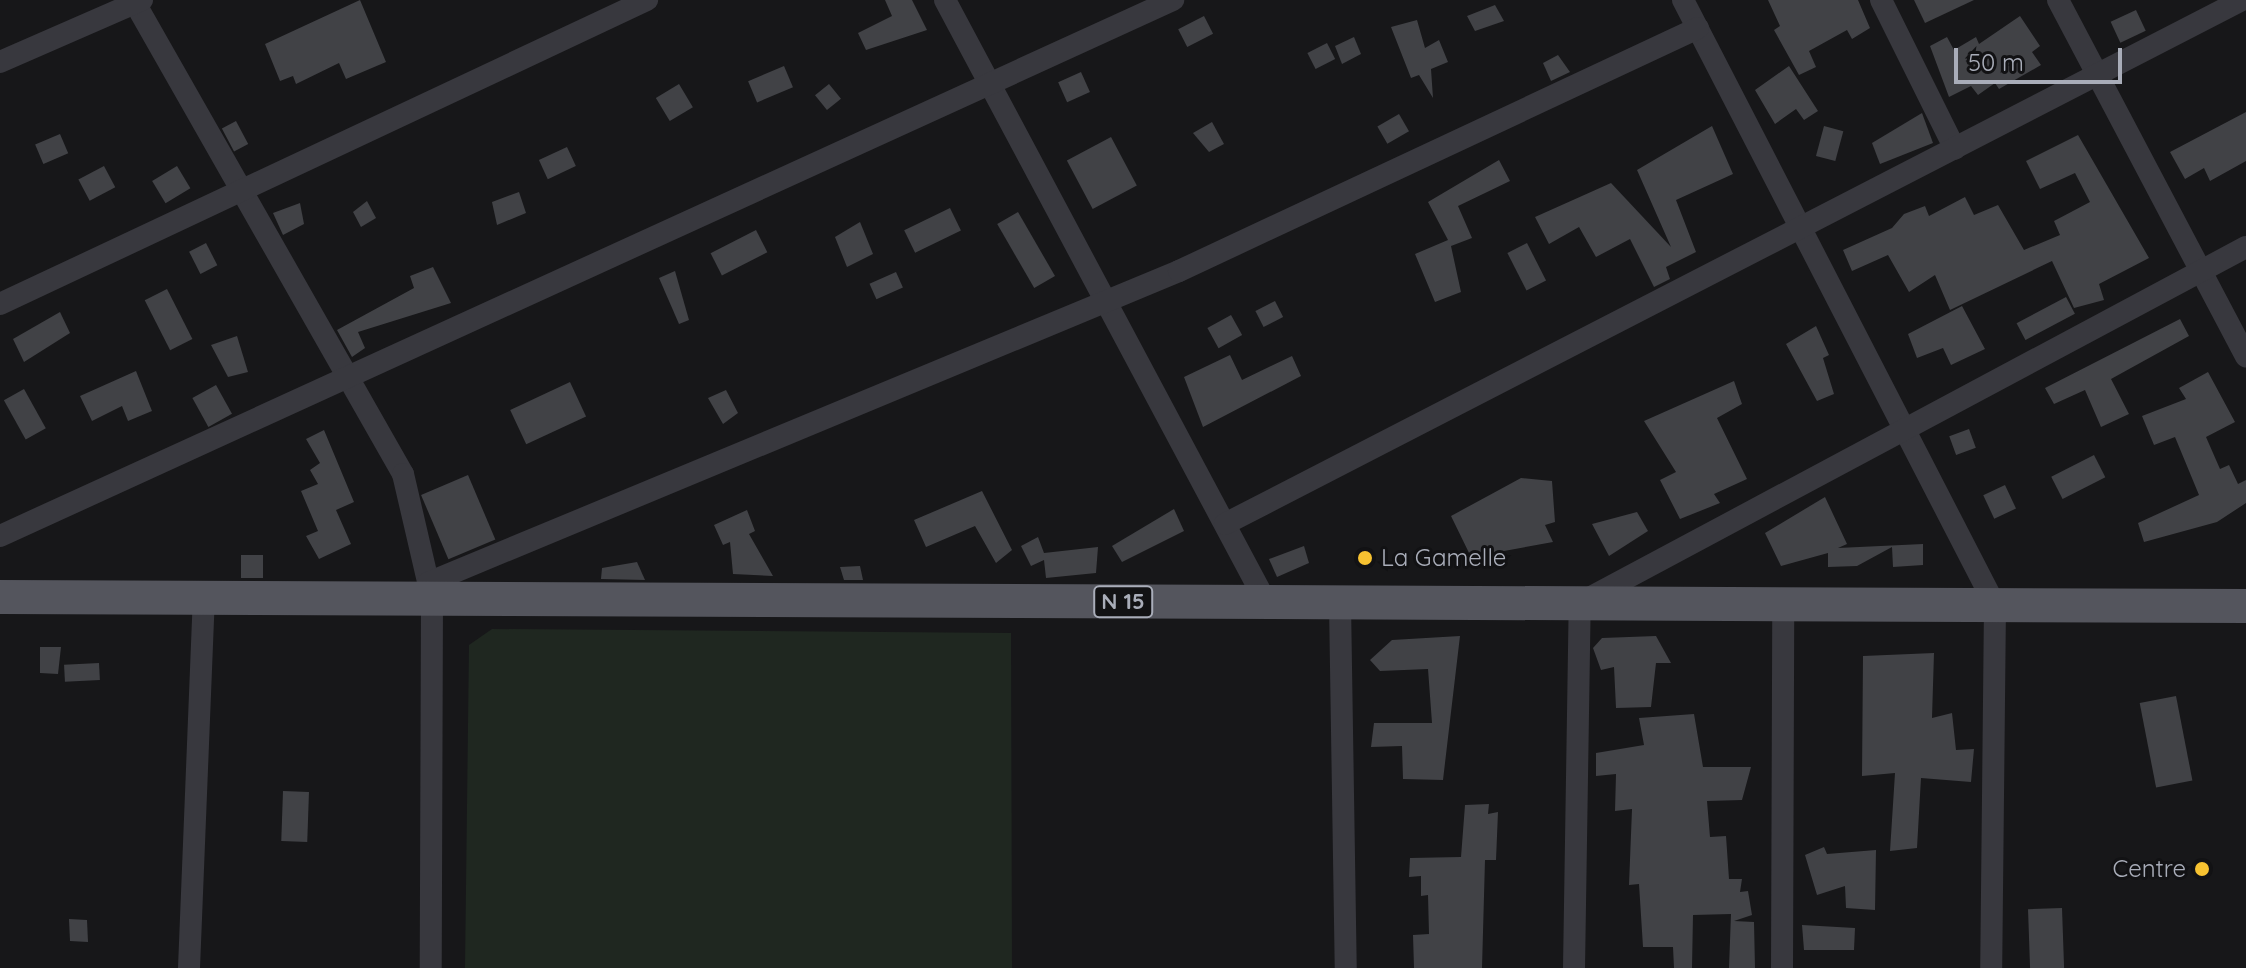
<!DOCTYPE html>
<html>
<head>
<meta charset="utf-8">
<style>
  body { margin:0 }
  #map { position:relative; width:2246px; height:968px; overflow:hidden; background:#171719; font-family:Quicksand,sans-serif }
  div>[style] { position:absolute }
  [style*='--x'] { left:calc(var(--x)*1px); top:calc(var(--y)*1px); width:calc(var(--w)*1px); rotate:calc(var(--a)*1deg) }
  .green>* { inset:0; background:#1f2720 }
  .building>* { inset:0; background:#414246; transform-origin:0 0 }
  .minor>* { height:22px; margin:-11px; padding:0 11px; transform-origin:11px; border-radius:11px; background:#38383e }
  .primary>* { height:34px; margin:-17px; padding:0 17px; transform-origin:17px; border-radius:17px; background:#54555d }
  .dots>* { width:22px; height:22px; translate:-50% -50%; box-sizing:border-box; border:4px solid #121214; border-radius:50% }
  span { translate:-50% -50%; white-space:nowrap; text-align:center; line-height:1.15; -webkit-text-stroke:6px #121214; paint-order:stroke }
  .shield-label span { padding:2px 6px; background:#121214; border:2px solid; border-radius:6px; -webkit-text-stroke-width:0 }
  .shield-label { font-size:22px; color:#a9adb9; font-weight:700 }
  .poi-label { font-size:24px; color:#a9adb9 }
  .left { translate:0 -50%; text-align:left }
  .right { translate:-100% -50%; text-align:right }
  .scale { position:absolute; left:1954px; top:48px; width:168px; height:36px; box-sizing:border-box; border:4px solid #a9adb9; border-top:0; padding-left:10px; font-size:24px; line-height:28px; white-space:nowrap; color:#a9adb9; -webkit-text-stroke:6px #121214; paint-order:stroke }
</style>
</head>
<body>
<div id="map">
  <div class="green">
    <div style="clip-path:polygon(492px 629px,1011px 633px,1012px 968px,465px 968px,469px 645px)"></div>
  </div>
  <div class="building">
    <div style="clip-path:polygon(360px 0,386px 62px,346px 79px,339px 63px,296px 84px,293px 76px,280px 81px,265px 44px)"></div>
    <div style="clip-path:polygon(885px 0,912px 0,927px 30px,866px 50px,858px 33px,892px 16px)"></div>
    <div style="clip-path:polygon(1768px 0,1858px 0,1870px 28px,1852px 39px,1847px 30px,1809px 51px,1816px 67px,1799px 75px,1774px 30px,1780px 26px)"></div>
    <div style="clip-path:polygon(1914px 0,1974px 0,1925px 23px)"></div>
    <div style="clip-path:polygon(1495px 5px,1504px 21px,1475px 31px,1467px 16px)"></div>
    <div style="left:2136px;top:10px;width:23px;height:28px;rotate:65deg"></div>
    <div style="left:1204px;top:16px;width:20px;height:29px;rotate:63deg"></div>
    <div style="clip-path:polygon(2020px 16px,2040px 46px,2032px 52px,2041px 65px,1999px 89px,1995px 83px,1978px 95px,1971px 86px,1949px 97px,1930px 46px,1947px 37px,1954px 50px,1976px 37px,1979px 44px)"></div>
    <div style="clip-path:polygon(1417px 20px,1425px 48px,1439px 40px,1448px 62px,1431px 69px,1433px 98px,1419px 75px,1411px 78px,1391px 27px)"></div>
    <div style="clip-path:polygon(1354px 37px,1361px 54px,1342px 64px,1335px 46px)"></div>
    <div style="left:1327px;top:43px;width:18px;height:22px;rotate:63deg"></div>
    <div style="clip-path:polygon(1558px 55px,1570px 72px,1551px 81px,1543px 63px)"></div>
    <div style="left:784px;top:66px;width:23px;height:39px;rotate:67deg"></div>
    <div style="clip-path:polygon(1789px 66px,1818px 111px,1804px 120px,1796px 109px,1775px 124px,1755px 90px)"></div>
    <div style="left:1081px;top:72px;width:22px;height:25px;rotate:66deg"></div>
    <div style="left:679px;top:84px;width:27px;height:27px;rotate:59deg"></div>
    <div style="left:829px;top:84px;width:19px;height:18px;rotate:51deg"></div>
    <div style="clip-path:polygon(2246px 112px,2246px 161px,2210px 181px,2204px 168px,2185px 179px,2170px 152px)"></div>
    <div style="clip-path:polygon(1922px 113px,1933px 143px,1880px 164px,1872px 143px)"></div>
    <div style="left:1399px;top:114px;width:20px;height:25px;rotate:60deg"></div>
    <div style="left:236px;top:121px;width:26px;height:16px;rotate:62deg"></div>
    <div style="clip-path:polygon(1212px 122px,1224px 144px,1209px 152px,1193px 133px)"></div>
    <div style="clip-path:polygon(1712px 126px,1733px 174px,1676px 200px,1696px 252px,1666px 267px,1670px 279px,1654px 287px,1630px 239px,1596px 257px,1579px 227px,1549px 244px,1535px 217px,1611px 183px,1671px 247px,1637px 170px)"></div>
    <div style="left:1824px;top:126px;width:20px;height:31px;rotate:15deg"></div>
    <div style="left:60px;top:134px;width:21px;height:27px;rotate:67deg"></div>
    <div style="clip-path:polygon(2078px 135px,2149px 258px,2099px 284px,2104px 300px,2074px 308px,2052px 261px,1950px 310px,1935px 275px,1909px 292px,1888px 255px,1852px 271px,1843px 250px,1892px 228px,1904px 214px,1925px 206px,1929px 216px,1965px 197px,1974px 215px,1998px 205px,2024px 250px,2060px 235px,2054px 221px,2090px 202px,2075px 173px,2040px 189px,2026px 161px)"></div>
    <div style="left:1111px;top:137px;width:55px;height:50px;rotate:62deg"></div>
    <div style="left:567px;top:147px;width:21px;height:31px;rotate:65deg"></div>
    <div style="clip-path:polygon(1499px 160px,1510px 181px,1458px 206px,1472px 238px,1451px 246px,1461px 292px,1435px 302px,1415px 254px,1448px 240px,1428px 202px)"></div>
    <div style="left:104px;top:166px;width:24px;height:29px;rotate:62deg"></div>
    <div style="left:177px;top:166px;width:26px;height:29px;rotate:59deg"></div>
    <div style="clip-path:polygon(519px 192px,526px 213px,497px 225px,492px 202px)"></div>
    <div style="clip-path:polygon(367px 201px,376px 218px,361px 227px,353px 212px)"></div>
    <div style="clip-path:polygon(300px 203px,304px 224px,283px 235px,273px 213px)"></div>
    <div style="left:950px;top:208px;width:25px;height:51px;rotate:64deg"></div>
    <div style="left:1018px;top:212px;width:74px;height:24px;rotate:60deg"></div>
    <div style="clip-path:polygon(860px 222px,873px 254px,847px 267px,835px 237px)"></div>
    <div style="left:756px;top:230px;width:25px;height:51px;rotate:63deg"></div>
    <div style="left:206px;top:243px;width:25px;height:19px;rotate:63deg"></div>
    <div style="left:1527px;top:243px;width:42px;height:22px;rotate:63deg"></div>
    <div style="clip-path:polygon(433px 267px,451px 303px,358px 332px,365px 348px,352px 357px,337px 330px,414px 288px,410px 276px)"></div>
    <div style="clip-path:polygon(675px 271px,689px 320px,679px 324px,659px 278px)"></div>
    <div style="left:896px;top:272px;width:17px;height:29px;rotate:66deg"></div>
    <div style="left:167px;top:289px;width:56px;height:25px;rotate:63deg"></div>
    <div style="left:2066px;top:297px;width:19px;height:56px;rotate:62deg"></div>
    <div style="left:1275px;top:301px;width:18px;height:22px;rotate:63deg"></div>
    <div style="clip-path:polygon(1962px 306px,1985px 349px,1951px 365px,1943px 348px,1917px 358px,1908px 334px)"></div>
    <div style="clip-path:polygon(60px 312px,70px 333px,24px 362px,13px 339px)"></div>
    <div style="left:1231px;top:315px;width:23px;height:27px;rotate:61deg"></div>
    <div style="clip-path:polygon(2180px 319px,2189px 336px,2111px 379px,2129px 414px,2101px 427px,2085px 390px,2054px 404px,2045px 388px)"></div>
    <div style="clip-path:polygon(1816px 326px,1829px 355px,1823px 358px,1834px 394px,1817px 401px,1786px 344px)"></div>
    <div style="clip-path:polygon(237px 336px,248px 372px,228px 377px,211px 345px)"></div>
    <div style="clip-path:polygon(1230px 355px,1242px 380px,1292px 356px,1301px 376px,1203px 427px,1184px 377px)"></div>
    <div style="clip-path:polygon(136px 371px,152px 411px,128px 421px,122px 406px,92px 421px,80px 396px)"></div>
    <div style="clip-path:polygon(2208px 372px,2235px 422px,2206px 437px,2220px 469px,2229px 465px,2238px 484px,2246px 480px,2246px 503px,2217px 522px,2144px 542px,2138px 523px,2199px 495px,2175px 437px,2154px 445px,2142px 416px,2186px 399px,2179px 388px)"></div>
    <div style="clip-path:polygon(1734px 381px,1742px 404px,1717px 418px,1747px 479px,1714px 494px,1720px 503px,1680px 519px,1660px 480px,1676px 472px,1644px 421px)"></div>
    <div style="left:570px;top:382px;width:38px;height:66px;rotate:65deg"></div>
    <div style="left:216px;top:385px;width:33px;height:27px;rotate:61deg"></div>
    <div style="left:24px;top:389px;width:45px;height:23px;rotate:61deg"></div>
    <div style="clip-path:polygon(726px 390px,738px 413px,723px 424px,708px 398px)"></div>
    <div style="left:1969px;top:429px;width:20px;height:21px;rotate:70deg"></div>
    <div style="clip-path:polygon(324px 430px,354px 502px,336px 510px,351px 544px,319px 559px,306px 536px,318px 531px,301px 491px,318px 484px,310px 470px,320px 463px,306px 439px)"></div>
    <div style="left:2094px;top:455px;width:25px;height:48px;rotate:63deg"></div>
    <div style="left:468px;top:475px;width:70px;height:51px;rotate:67deg"></div>
    <div style="clip-path:polygon(1521px 478px,1552px 481px,1555px 522px,1545px 525px,1553px 542px,1471px 557px,1451px 516px)"></div>
    <div style="left:2005px;top:485px;width:26px;height:24px;rotate:65deg"></div>
    <div style="clip-path:polygon(982px 491px,1012px 550px,996px 563px,975px 526px,926px 547px,914px 520px)"></div>
    <div style="clip-path:polygon(1825px 497px,1847px 544px,1838px 548px,1923px 544px,1923px 565px,1893px 567px,1892px 547px,1857px 566px,1828px 567px,1828px 553px,1781px 566px,1765px 533px)"></div>
    <div style="clip-path:polygon(1174px 509px,1184px 531px,1122px 562px,1112px 546px)"></div>
    <div style="clip-path:polygon(747px 510px,755px 531px,749px 534px,773px 576px,733px 574px,730px 542px,723px 545px,714px 525px)"></div>
    <div style="clip-path:polygon(1637px 512px,1648px 531px,1609px 556px,1592px 524px)"></div>
    <div style="clip-path:polygon(1038px 537px,1044px 553px,1098px 547px,1096px 573px,1046px 578px,1044px 560px,1031px 566px,1021px 546px)"></div>
    <div style="clip-path:polygon(1304px 546px,1309px 563px,1277px 577px,1269px 559px)"></div>
    <div style="left:241px;top:555px;width:22px;height:23px"></div>
    <div style="clip-path:polygon(637px 562px,645px 580px,601px 579px,602px 568px)"></div>
    <div style="clip-path:polygon(860px 566px,863px 580px,844px 580px,840px 567px)"></div>
    <div style="clip-path:polygon(1460px 636px,1443px 780px,1403px 779px,1402px 746px,1371px 747px,1374px 723px,1432px 723px,1428px 669px,1380px 671px,1370px 660px,1392px 640px)"></div>
    <div style="clip-path:polygon(1656px 636px,1671px 663px,1656px 663px,1651px 707px,1616px 708px,1614px 667px,1601px 670px,1593px 648px,1602px 638px)"></div>
    <div style="clip-path:polygon(40px 647px,61px 647px,58px 674px,40px 673px)"></div>
    <div style="clip-path:polygon(1934px 653px,1932px 718px,1952px 713px,1956px 750px,1974px 749px,1971px 782px,1921px 778px,1917px 848px,1890px 851px,1895px 773px,1862px 776px,1863px 656px)"></div>
    <div style="left:99px;top:663px;width:17px;height:35px;rotate:87deg"></div>
    <div style="left:2176px;top:696px;width:86px;height:37px;rotate:79deg"></div>
    <div style="clip-path:polygon(1694px 714px,1703px 767px,1751px 767px,1742px 800px,1707px 801px,1710px 837px,1726px 836px,1729px 879px,1742px 879px,1740px 892px,1748px 891px,1752px 915px,1734px 921px,1754px 922px,1755px 968px,1729px 968px,1731px 914px,1693px 915px,1692px 968px,1674px 968px,1673px 947px,1643px 947px,1639px 884px,1629px 885px,1632px 809px,1615px 811px,1616px 774px,1596px 776px,1596px 753px,1644px 745px,1639px 718px)"></div>
    <div style="left:283px;top:791px;width:26px;height:50px;rotate:2deg"></div>
    <div style="clip-path:polygon(1489px 804px,1488px 814px,1498px 812px,1496px 860px,1485px 860px,1482px 968px,1414px 968px,1413px 935px,1429px 934px,1428px 895px,1421px 896px,1421px 876px,1409px 877px,1410px 858px,1461px 857px,1465px 805px)"></div>
    <div style="clip-path:polygon(1824px 847px,1827px 854px,1876px 850px,1875px 910px,1846px 908px,1845px 886px,1817px 895px,1805px 855px)"></div>
    <div style="left:2062px;top:908px;width:60px;height:34px;rotate:88deg"></div>
    <div style="clip-path:polygon(69px 919px,87px 920px,88px 942px,70px 941px)"></div>
    <div style="clip-path:polygon(1802px 925px,1855px 928px,1854px 950px,1804px 950px)"></div>
  </div>
  <div class="minor">
    <div style="--x:945;--y:0;--w:682;--a:61.93"></div>
    <div style="--x:1683;--y:0;--w:681;--a:62.72"></div>
    <div style="--x:1995;--y:605;--w:363;--a:90.6"></div>
    <div style="--x:1881;--y:0;--w:166;--a:63.6"></div>
    <div style="--x:2058;--y:0;--w:403;--a:62.2"></div>
    <div style="--x:135;--y:3;--w:542;--a:60.36"></div>
    <div style="--x:403;--y:474;--w:128;--a:76.9"></div>
    <div style="--x:432;--y:599;--w:369;--a:90.2"></div>
    <div style="--x:0;--y:62;--w:155;--a:-23.6"></div>
    <div style="--x:0;--y:304;--w:715;--a:-25.17"></div>
    <div style="--x:1225;--y:524;--w:1144;--a:-27.26"></div>
    <div style="--x:0;--y:536;--w:1290;--a:-24.56"></div>
    <div style="--x:428;--y:583;--w:813;--a:-22.56"></div>
    <div style="--x:1179;--y:271;--w:573;--a:-25.09"></div>
    <div style="--x:1340;--y:603;--w:365;--a:89.1"></div>
    <div style="--x:189;--y:968;--w:370;--a:-87.7"></div>
    <div style="--x:1574;--y:968;--w:365;--a:-89.1"></div>
    <div style="--x:1580;--y:603;--w:755;--a:-28.13"></div>
    <div style="--x:1782;--y:968;--w:363;--a:-89.8"></div>
  </div>
  <div class="primary">
    <div style="--x:0;--y:597;--w:2246;--a:0.23"></div>
  </div>
  <div class="dots">
    <div style="left:1365px;top:558px;background:#f7c231"></div>
    <div style="left:2202px;top:869px;background:#f7c231"></div>
  </div>
  <div class="shield-label">
    <span style="left:1123px;top:602px">N 15</span>
  </div>
  <div class="poi-label">
    <span class="left" style="left:1381px;top:558px">La Gamelle</span>
    <span class="right" style="left:2186px;top:869px">Centre</span>
  </div>
  <div class="scale">50 m</div>
</div>
</body>
</html>
